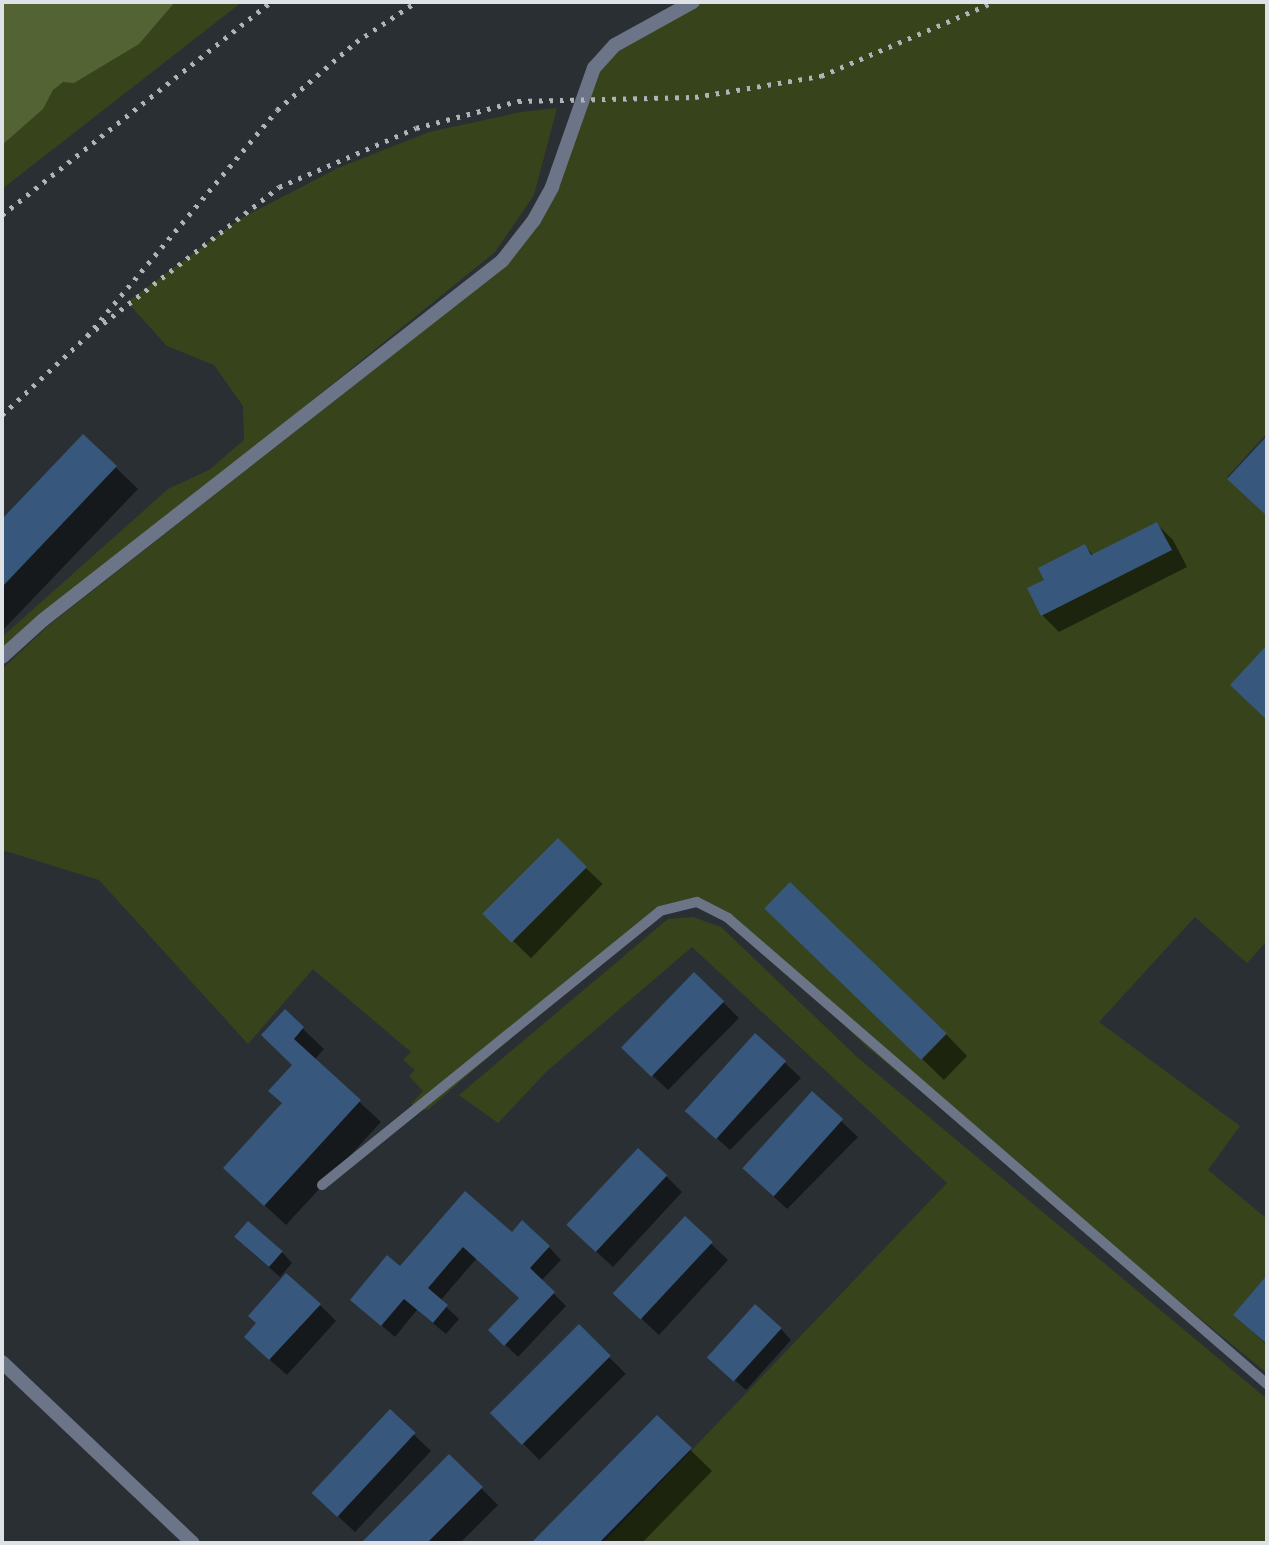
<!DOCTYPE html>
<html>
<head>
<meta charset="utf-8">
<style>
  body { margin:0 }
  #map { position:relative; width:1269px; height:1545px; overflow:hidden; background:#2a2f34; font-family:"Fira Sans Condensed",sans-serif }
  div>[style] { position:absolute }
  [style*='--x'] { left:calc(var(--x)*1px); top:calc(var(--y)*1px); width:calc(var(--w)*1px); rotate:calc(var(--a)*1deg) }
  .green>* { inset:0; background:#37441b }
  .forest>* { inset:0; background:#546334 }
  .shadow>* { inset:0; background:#0007; transform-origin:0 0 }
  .building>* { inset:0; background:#37577c; transform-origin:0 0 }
  .lane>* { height:10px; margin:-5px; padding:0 5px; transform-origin:5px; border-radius:5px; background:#6c7488 }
  .street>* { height:14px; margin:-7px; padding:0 7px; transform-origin:7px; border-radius:7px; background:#6c7488 }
  .rail>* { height:5px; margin-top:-2.5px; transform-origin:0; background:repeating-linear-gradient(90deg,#b0b4b8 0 3.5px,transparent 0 10.5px) }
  span { translate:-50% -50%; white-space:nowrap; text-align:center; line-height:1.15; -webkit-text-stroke:5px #141619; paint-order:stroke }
  .frame { position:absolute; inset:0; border:4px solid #dee1e5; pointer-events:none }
</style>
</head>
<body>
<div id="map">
  <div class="green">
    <div style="clip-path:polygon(2px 2px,242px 2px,2px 189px)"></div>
    <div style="clip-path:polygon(690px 2px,1267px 2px,1267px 433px,1227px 477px,1267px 509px,1267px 941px,1247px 963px,1195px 917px,1099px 1022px,1240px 1126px,1208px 1170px,1267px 1219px,1267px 1275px,1233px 1315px,1267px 1344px,1267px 1373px,868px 1048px,730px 916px,695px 904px,652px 914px,429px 1109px,424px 1110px,411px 1104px,423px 1091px,409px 1076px,415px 1070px,403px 1060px,411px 1052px,313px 969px,248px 1044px,99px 880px,2px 850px,2px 669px,48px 626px,508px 264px,540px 223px,587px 80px,608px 55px)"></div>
    <div style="clip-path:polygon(557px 108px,534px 195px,495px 252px,2px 652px,2px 637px,168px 489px,209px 470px,244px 440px,243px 406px,214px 365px,167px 346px,127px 302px,240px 219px,338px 168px,429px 132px,521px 112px)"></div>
    <div style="clip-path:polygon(693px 917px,721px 927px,857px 1057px,1267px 1399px,1267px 1543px,603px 1543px,947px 1183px,692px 947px,547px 1071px,498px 1123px,459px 1095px,668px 919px)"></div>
  </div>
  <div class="forest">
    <div style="clip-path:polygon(2px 2px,175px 2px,139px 44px,74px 83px,63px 82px,53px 90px,43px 109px,2px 145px)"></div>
  </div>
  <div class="shadow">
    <div style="clip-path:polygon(83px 436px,138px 489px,2px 631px,2px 522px)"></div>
    <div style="clip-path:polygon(1157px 524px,1173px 540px,1187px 567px,1059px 632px,1042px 615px,1085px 546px,1094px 556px)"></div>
    <div style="left:558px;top:841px;width:62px;height:103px;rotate:44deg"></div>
    <div style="clip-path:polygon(788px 930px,946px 1034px,967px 1056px,944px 1080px)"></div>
    <div style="clip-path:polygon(723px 1002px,739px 1018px,668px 1090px,639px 1063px)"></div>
    <div style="clip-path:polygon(285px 1012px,324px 1049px,314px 1060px,381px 1122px,286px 1225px,246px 1188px,284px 1103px,294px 1065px)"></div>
    <div style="clip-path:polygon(784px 1062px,801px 1078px,730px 1150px,700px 1123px)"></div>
    <div style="clip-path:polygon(812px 1094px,858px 1137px,787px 1209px,757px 1181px)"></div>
    <div style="clip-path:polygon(666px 1176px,682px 1192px,613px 1267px,585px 1241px)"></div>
    <div style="clip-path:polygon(465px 1194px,512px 1234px,549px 1247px,561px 1260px,541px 1281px,566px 1306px,518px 1357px,490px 1330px,521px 1299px,477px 1258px,440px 1301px,459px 1319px,446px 1334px,417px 1310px,395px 1337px,352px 1300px,401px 1268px)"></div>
    <div style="clip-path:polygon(685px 1219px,728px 1260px,659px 1335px,632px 1310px)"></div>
    <div style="clip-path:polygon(247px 1248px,282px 1252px,292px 1263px,280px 1277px)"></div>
    <div style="clip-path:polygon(1267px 1277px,1267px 1345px,1235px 1315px)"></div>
    <div style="clip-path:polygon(320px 1305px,336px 1321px,287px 1375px,262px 1353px)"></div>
    <div style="left:579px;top:1327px;width:66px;height:122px;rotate:45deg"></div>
    <div style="clip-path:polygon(781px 1329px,791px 1340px,746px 1390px,721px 1368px)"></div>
    <div style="clip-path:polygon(390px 1412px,431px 1451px,355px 1532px,330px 1509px)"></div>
    <div style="clip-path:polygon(657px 1417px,712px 1471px,642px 1543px,533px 1543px)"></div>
    <div style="clip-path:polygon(449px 1456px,498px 1505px,460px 1543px,363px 1543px)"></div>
  </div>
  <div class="building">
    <div style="clip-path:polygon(83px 434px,117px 466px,2px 587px,2px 519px)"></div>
    <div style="clip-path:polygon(1267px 436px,1267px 516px,1227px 479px)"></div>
    <div style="clip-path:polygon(1157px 522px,1172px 550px,1041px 616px,1027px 588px,1044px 580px,1038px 568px,1085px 544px,1091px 555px)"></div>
    <div style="clip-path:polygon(1267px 645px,1267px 720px,1230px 685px)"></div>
    <div style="left:558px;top:838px;width:41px;height:107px;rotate:45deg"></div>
    <div style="left:790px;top:882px;width:218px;height:37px;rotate:44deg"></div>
    <div style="left:694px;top:972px;width:42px;height:105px;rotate:44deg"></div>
    <div style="clip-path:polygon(285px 1009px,304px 1027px,294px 1039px,361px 1100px,264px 1206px,223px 1168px,282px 1103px,268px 1091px,292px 1065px,261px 1035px)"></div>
    <div style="left:755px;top:1033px;width:42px;height:105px;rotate:42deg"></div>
    <div style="left:812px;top:1091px;width:42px;height:104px;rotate:42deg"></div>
    <div style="left:638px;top:1148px;width:40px;height:105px;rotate:43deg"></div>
    <div style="clip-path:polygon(465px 1191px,512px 1232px,522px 1220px,550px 1246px,530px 1268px,555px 1292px,504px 1346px,488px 1330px,519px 1298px,463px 1247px,428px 1288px,448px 1305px,433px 1323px,404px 1299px,381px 1326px,350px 1300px,387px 1255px,400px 1266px)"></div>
    <div style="left:685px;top:1216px;width:38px;height:106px;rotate:43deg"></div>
    <div style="left:248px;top:1221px;width:46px;height:21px;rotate:41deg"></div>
    <div style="clip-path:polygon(286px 1273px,321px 1304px,269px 1360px,244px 1337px,256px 1323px,248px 1316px)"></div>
    <div style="clip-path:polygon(1267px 1275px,1267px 1344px,1233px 1315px)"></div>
    <div style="left:755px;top:1304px;width:36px;height:72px;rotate:42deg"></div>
    <div style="left:579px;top:1324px;width:45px;height:126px;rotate:45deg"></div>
    <div style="left:390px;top:1409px;width:35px;height:115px;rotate:43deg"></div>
    <div style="clip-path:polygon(657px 1415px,692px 1448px,599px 1543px,531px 1543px)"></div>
    <div style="clip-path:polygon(449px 1454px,483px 1487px,427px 1543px,361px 1543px)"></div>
  </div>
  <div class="lane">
    <div style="--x:322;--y:1185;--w:435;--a:-39"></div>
    <div style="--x:660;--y:911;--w:38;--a:-14"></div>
    <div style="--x:697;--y:902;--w:35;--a:27"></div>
    <div style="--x:728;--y:918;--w:713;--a:40.85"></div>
  </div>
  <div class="street">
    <div style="--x:2;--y:657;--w:55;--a:-42.1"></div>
    <div style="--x:43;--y:620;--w:583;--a:-38.03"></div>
    <div style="--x:502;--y:261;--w:52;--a:-52"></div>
    <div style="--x:534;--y:220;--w:38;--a:-61"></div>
    <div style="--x:552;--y:187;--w:126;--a:-70.6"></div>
    <div style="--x:594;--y:68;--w:31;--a:-48"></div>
    <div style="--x:615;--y:45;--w:89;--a:-28.9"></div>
    <div style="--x:2;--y:1362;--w:263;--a:43.5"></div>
  </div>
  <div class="rail">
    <div style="--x:2;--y:215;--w:343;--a:-38.4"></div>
    <div style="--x:87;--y:336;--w:243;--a:-37.8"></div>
    <div style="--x:279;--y:187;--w:149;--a:-23.3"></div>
    <div style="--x:416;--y:128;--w:106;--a:-14.8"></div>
    <div style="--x:518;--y:101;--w:177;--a:-1.3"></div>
    <div style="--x:695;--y:97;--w:128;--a:-9.5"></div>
    <div style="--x:821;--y:76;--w:188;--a:-23.2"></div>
    <div style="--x:2;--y:415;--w:116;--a:-42.9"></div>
    <div style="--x:87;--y:336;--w:295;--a:-49.9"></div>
    <div style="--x:277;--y:110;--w:104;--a:-40.7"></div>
    <div style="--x:356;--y:42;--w:72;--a:-33.7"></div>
  </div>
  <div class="frame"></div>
</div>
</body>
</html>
